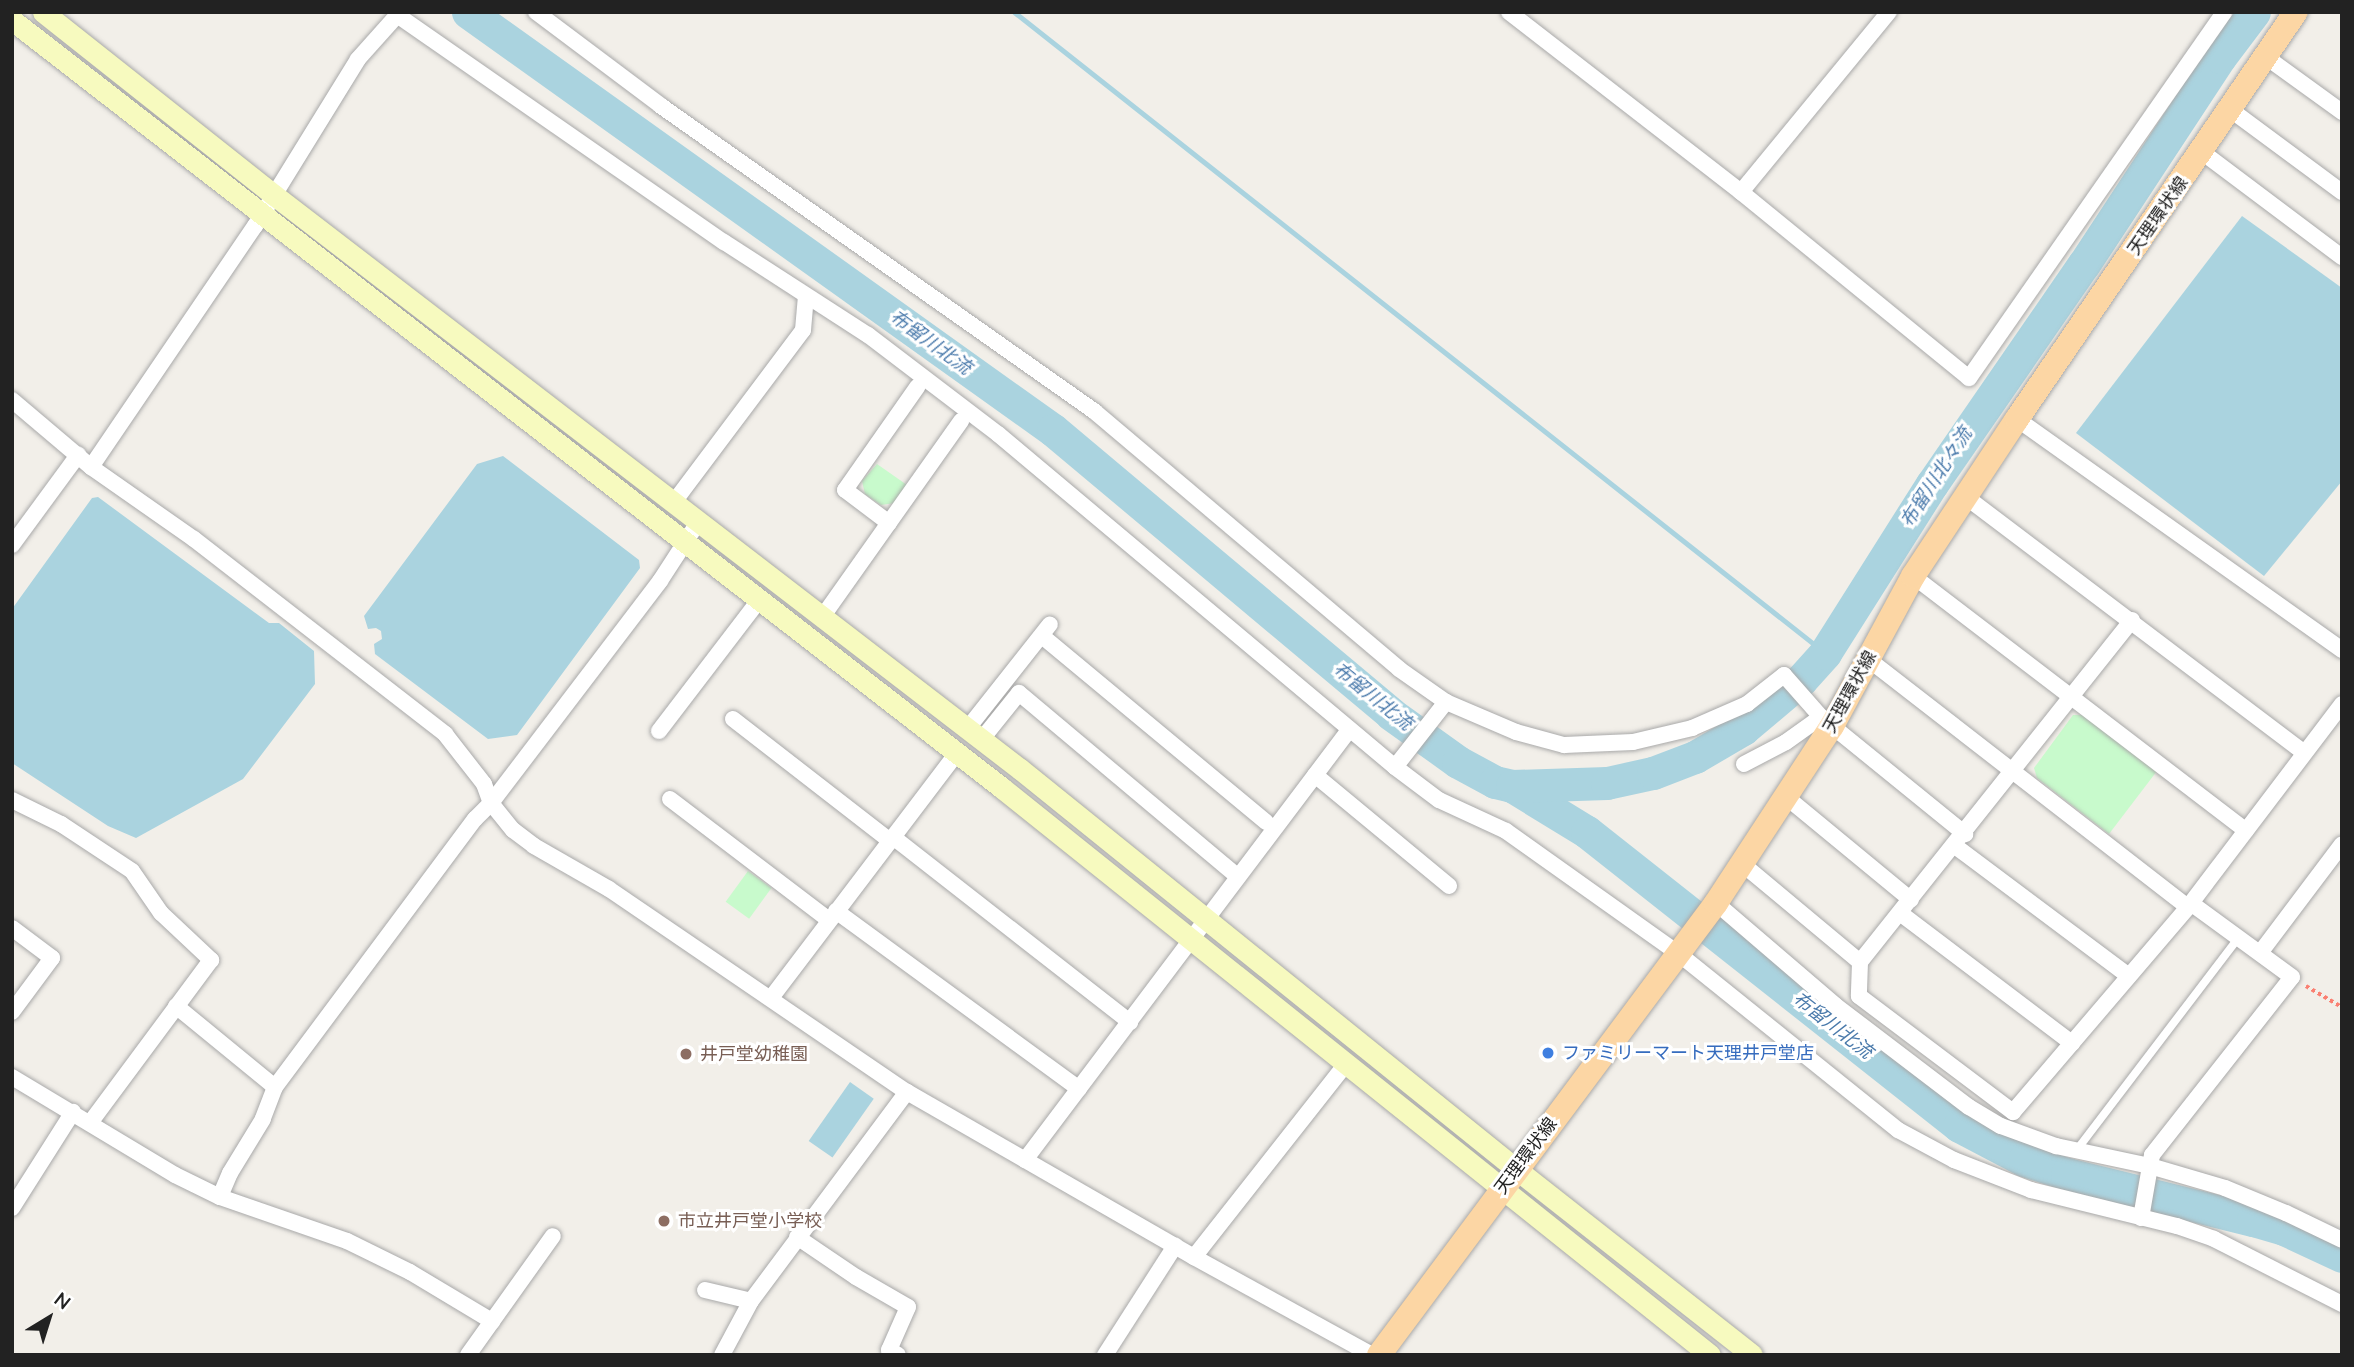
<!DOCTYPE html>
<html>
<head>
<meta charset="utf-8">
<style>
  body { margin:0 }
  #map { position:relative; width:2354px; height:1367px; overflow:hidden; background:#f2efe9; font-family:"Nunito Sans","Noto Sans JP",sans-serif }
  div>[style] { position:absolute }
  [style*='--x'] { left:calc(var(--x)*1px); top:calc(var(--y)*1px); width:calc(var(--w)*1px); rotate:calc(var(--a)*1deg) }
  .park>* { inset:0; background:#c8facc; transform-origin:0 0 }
  .water>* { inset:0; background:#aad3df; transform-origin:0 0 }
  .stream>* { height:5px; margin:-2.5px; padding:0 2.5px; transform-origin:2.5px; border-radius:2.5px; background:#aad3df }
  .river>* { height:33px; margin:-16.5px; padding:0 16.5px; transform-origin:16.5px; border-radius:16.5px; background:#aad3df }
  .path>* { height:3.5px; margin-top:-1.75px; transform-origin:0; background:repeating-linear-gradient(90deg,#fa8072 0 3.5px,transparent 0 7px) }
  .roads { filter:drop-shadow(0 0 2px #a9a9a9) drop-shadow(0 0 2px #a9a9a9) }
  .lane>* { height:8px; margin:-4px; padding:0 4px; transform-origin:4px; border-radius:4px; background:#fff }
  .street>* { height:16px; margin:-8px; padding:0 8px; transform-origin:8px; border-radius:8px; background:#fff }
  .secondary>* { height:21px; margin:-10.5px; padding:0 10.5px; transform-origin:10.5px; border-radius:10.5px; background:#f7fabf }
  .primary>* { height:24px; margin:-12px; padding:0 12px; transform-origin:12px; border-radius:12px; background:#fcd6a4 }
  .dots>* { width:19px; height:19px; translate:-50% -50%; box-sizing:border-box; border:4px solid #fff; border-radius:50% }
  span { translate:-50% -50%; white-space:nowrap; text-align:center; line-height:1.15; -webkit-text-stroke:6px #fff; paint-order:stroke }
  .street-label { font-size:18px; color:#222 }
  .shop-label { font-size:18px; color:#366cbe }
  .left { translate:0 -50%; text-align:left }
  .education-label { font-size:18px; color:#785e54 }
  .water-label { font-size:19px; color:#4a7aab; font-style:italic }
  .frame { position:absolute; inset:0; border:14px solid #222; pointer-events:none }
  .north { position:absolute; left:14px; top:1283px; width:70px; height:70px; -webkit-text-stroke:5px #fff; paint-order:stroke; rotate:38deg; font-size:19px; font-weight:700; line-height:28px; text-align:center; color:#222 }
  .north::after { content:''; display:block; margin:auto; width:24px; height:32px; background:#222; clip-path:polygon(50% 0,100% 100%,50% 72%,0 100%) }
</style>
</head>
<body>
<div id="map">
  <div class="park">
    <div style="clip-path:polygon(877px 464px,907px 485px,895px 503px,881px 505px,865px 494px,862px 481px)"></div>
    <div style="clip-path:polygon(2073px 715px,2084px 715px,2157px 771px,2109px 834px,2037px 778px,2034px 768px)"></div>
    <div style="left:748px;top:871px;width:29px;height:38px;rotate:36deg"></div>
  </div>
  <div class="water">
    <div style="clip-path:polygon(2242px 216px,2342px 288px,2342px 481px,2264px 576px,2076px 433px)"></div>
    <div style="clip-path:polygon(503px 456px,639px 560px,640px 568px,517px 735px,488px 739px,375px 654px,374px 644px,382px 639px,381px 631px,376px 628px,368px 629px,364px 616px,477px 464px)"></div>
    <div style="clip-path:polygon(98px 497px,269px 623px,279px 623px,314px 651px,315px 684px,243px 779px,136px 838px,108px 826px,12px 763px,12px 609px,92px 498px)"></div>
    <div style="left:850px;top:1082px;width:29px;height:72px;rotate:35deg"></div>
  </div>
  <div class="stream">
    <div style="--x:1014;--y:12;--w:1034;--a:38.32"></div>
  </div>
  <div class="river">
    <div style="--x:468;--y:12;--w:719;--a:35.55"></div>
    <div style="--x:1053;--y:430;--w:441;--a:40"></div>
    <div style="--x:1391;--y:714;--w:82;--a:35.6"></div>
    <div style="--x:1458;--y:762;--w:42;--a:28.4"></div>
    <div style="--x:1495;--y:782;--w:17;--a:13"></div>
    <div style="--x:1512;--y:786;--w:88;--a:31.5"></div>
    <div style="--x:1587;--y:832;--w:474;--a:38.3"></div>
    <div style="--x:1959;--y:1126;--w:73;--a:27.6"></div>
    <div style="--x:2024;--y:1160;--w:45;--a:18"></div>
    <div style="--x:2067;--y:1174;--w:192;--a:13.9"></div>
    <div style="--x:2253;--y:1220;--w:32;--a:16"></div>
    <div style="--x:2284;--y:1229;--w:64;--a:25"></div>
    <div style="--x:1512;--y:786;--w:95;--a:-1.8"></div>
    <div style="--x:1607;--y:783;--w:47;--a:-12.3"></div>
    <div style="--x:1653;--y:773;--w:45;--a:-20.9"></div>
    <div style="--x:1695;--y:757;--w:56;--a:-30.3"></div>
    <div style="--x:1743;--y:729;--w:76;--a:-40.2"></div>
    <div style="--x:1801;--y:680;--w:36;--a:-48"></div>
    <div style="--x:1825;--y:653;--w:200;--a:-57.7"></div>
    <div style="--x:1932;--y:484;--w:267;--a:-55.4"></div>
    <div style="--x:2084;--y:264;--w:248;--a:-56.7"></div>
    <div style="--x:2220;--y:57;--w:56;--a:-52.9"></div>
  </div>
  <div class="path">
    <div style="--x:2306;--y:986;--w:42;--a:30.3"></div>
  </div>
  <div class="roads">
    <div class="lane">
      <div style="--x:2076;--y:1151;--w:269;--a:-52.7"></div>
    </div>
    <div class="street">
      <div style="--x:536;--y:12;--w:156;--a:36.9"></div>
      <div style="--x:661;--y:106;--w:530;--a:35.16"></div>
      <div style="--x:1094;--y:411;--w:399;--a:40.2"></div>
      <div style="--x:1399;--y:669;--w:57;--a:35.1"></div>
      <div style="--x:1446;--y:702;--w:76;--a:23.2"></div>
      <div style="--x:1516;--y:732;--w:50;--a:15.2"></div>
      <div style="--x:1564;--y:745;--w:69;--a:-2.5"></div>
      <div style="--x:1633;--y:742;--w:61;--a:-13.3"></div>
      <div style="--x:1692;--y:728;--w:60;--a:-23.6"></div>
      <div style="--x:1747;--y:704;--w:47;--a:-38.1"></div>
      <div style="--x:1784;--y:675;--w:56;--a:48.6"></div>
      <div style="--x:1821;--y:717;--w:186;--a:39.1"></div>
      <div style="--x:1509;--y:12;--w:294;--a:37.8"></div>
      <div style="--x:1741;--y:192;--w:294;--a:39.2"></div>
      <div style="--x:1969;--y:378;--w:446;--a:-55.1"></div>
      <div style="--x:397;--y:15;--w:398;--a:34.8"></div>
      <div style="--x:724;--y:242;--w:171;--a:32.9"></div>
      <div style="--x:868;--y:335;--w:163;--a:37.3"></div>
      <div style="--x:998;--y:434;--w:518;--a:39.99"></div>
      <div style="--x:1395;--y:767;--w:55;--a:36.9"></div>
      <div style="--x:1439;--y:800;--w:74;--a:24.8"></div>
      <div style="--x:1506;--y:831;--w:212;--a:35.4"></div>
      <div style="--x:1679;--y:954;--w:281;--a:38.8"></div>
      <div style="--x:1898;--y:1130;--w:64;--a:28.2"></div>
      <div style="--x:1954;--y:1160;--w:83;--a:21.3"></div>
      <div style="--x:2031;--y:1190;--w:150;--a:13.9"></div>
      <div style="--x:2177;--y:1226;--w:39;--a:19"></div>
      <div style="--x:2214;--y:1239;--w:144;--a:26.9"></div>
      <div style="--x:2266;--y:57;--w:94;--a:35.9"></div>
      <div style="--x:2231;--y:110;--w:138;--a:36.5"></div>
      <div style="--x:2202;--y:152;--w:175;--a:36.9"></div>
      <div style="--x:1741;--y:192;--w:233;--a:-50.6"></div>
      <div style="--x:12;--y:400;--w:104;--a:40.3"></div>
      <div style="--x:91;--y:467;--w:126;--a:35"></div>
      <div style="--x:194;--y:539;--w:318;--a:37.8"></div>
      <div style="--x:445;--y:734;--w:63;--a:52"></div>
      <div style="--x:484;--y:784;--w:20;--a:70"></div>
      <div style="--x:491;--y:803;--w:35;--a:51"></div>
      <div style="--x:513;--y:830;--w:26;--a:37"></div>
      <div style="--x:534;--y:846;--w:86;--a:29.8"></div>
      <div style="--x:609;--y:889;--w:361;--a:34.3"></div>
      <div style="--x:907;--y:1092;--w:331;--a:29.9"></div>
      <div style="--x:1194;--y:1257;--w:203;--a:28.8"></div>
      <div style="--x:2017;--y:419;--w:399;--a:35.4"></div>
      <div style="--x:91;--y:467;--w:292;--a:-55.8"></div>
      <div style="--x:255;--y:226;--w:196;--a:-58.3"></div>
      <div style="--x:358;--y:59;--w:63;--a:-48.2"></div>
      <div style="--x:1966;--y:497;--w:423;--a:37.1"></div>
      <div style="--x:674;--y:502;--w:215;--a:-53.1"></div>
      <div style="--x:803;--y:330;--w:34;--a:-85"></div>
      <div style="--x:889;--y:523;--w:55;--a:-143.1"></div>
      <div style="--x:845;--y:490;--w:126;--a:-55"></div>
      <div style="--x:12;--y:545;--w:112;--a:-53.7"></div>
      <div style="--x:1913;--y:576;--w:419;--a:37.4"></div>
      <div style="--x:823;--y:616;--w:239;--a:-54.7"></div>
      <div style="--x:2132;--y:620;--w:437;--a:128.5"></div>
      <div style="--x:1860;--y:962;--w:34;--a:92"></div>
      <div style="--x:1859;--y:996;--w:193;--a:37"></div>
      <div style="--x:2013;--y:1112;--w:270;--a:-49.5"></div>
      <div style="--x:2188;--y:907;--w:255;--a:-52.8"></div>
      <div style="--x:1042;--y:636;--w:291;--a:39.7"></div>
      <div style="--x:1868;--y:659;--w:405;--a:37.8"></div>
      <div style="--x:733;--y:719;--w:199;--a:37.8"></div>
      <div style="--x:968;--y:728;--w:132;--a:-51.7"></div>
      <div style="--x:659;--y:731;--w:165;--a:-52.6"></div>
      <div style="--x:982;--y:739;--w:59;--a:-51.2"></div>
      <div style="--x:1019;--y:693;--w:285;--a:40"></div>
      <div style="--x:1744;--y:764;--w:47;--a:-27.6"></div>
      <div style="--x:1786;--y:742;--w:43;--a:-35.5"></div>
      <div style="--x:1395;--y:767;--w:83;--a:-51.9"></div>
      <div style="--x:1315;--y:775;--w:174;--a:39.6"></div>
      <div style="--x:1785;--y:796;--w:163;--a:39.5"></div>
      <div style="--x:670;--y:799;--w:200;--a:37.3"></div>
      <div style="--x:12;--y:800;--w:55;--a:26.1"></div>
      <div style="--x:61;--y:824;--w:85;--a:33.5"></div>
      <div style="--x:132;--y:871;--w:51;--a:55.4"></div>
      <div style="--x:161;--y:913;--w:69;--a:43.2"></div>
      <div style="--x:211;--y:960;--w:203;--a:126.6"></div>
      <div style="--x:893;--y:837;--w:301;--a:38"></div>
      <div style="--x:1955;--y:846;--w:217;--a:36.8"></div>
      <div style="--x:1740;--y:862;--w:156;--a:39.8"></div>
      <div style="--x:1716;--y:903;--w:157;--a:40.6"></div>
      <div style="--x:1835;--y:1005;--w:168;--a:37.3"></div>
      <div style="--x:1969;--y:1107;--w:37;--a:31"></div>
      <div style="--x:2001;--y:1126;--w:59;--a:20"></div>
      <div style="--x:2056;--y:1146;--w:96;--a:12"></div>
      <div style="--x:2150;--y:1166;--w:78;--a:16.3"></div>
      <div style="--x:2225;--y:1188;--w:66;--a:22.3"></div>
      <div style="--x:2286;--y:1213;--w:62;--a:25.7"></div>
      <div style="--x:836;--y:911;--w:301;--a:36.2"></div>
      <div style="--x:1900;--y:913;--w:216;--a:37.1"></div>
      <div style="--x:12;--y:928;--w:50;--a:36.9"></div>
      <div style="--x:52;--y:958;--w:67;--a:126.5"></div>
      <div style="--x:2260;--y:953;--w:136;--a:-53"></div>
      <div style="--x:771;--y:998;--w:308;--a:-52.8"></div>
      <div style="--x:176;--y:1006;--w:128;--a:39.3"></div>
      <div style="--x:275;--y:1087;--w:34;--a:111"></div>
      <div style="--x:263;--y:1119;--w:63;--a:121.4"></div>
      <div style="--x:230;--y:1173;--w:26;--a:113"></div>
      <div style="--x:12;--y:1077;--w:190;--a:31"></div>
      <div style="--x:175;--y:1175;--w:50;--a:26.1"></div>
      <div style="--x:220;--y:1197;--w:134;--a:19.1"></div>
      <div style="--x:347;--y:1241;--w:70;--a:26.2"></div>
      <div style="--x:410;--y:1272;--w:96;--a:30.9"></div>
      <div style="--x:275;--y:1087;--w:334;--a:-53.3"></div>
      <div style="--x:475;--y:819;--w:23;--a:-45"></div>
      <div style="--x:491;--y:803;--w:279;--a:-52.7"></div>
      <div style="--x:660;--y:581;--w:72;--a:-57"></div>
      <div style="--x:1025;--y:1160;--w:538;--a:-53"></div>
      <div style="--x:12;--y:1208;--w:114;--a:-57.6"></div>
      <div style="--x:2141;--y:1218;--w:64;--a:-80.1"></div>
      <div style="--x:2152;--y:1155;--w:226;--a:-51.8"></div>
      <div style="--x:2292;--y:977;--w:125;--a:-143.8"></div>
      <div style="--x:797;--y:1237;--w:71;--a:34.1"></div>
      <div style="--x:856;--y:1277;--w:60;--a:30"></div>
      <div style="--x:908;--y:1307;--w:47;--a:113.8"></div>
      <div style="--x:889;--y:1350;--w:10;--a:29"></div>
      <div style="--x:1194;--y:1257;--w:246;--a:-51.8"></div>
      <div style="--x:705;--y:1290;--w:47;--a:13.4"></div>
      <div style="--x:751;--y:1301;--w:261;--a:-53.3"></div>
      <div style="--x:468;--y:1355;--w:146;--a:-54.5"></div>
      <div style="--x:722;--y:1355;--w:61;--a:-61.8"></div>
      <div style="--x:1105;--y:1355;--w:130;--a:-57.3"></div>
    </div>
    <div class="secondary">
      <div style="--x:43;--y:12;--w:295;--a:38.4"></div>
      <div style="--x:274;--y:195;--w:941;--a:37.58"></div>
      <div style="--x:1020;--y:769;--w:637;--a:38.88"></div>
      <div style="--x:1516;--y:1169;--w:300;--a:38.2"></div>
      <div style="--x:12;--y:20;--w:1253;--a:37.8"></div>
      <div style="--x:1002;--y:788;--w:907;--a:38.69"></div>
    </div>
    <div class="primary">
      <div style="--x:1379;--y:1355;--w:564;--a:-53.29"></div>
      <div style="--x:1716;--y:903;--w:212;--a:-56.8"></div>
      <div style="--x:1832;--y:726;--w:170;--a:-61.6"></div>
      <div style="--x:1913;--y:576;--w:188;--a:-56.5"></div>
      <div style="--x:2017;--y:419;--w:493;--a:-55.6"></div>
    </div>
  </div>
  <div class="dots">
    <div style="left:1548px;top:1053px;background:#3f7fe0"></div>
    <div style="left:686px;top:1054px;background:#8d6e63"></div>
    <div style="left:664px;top:1221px;background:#8d6e63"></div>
  </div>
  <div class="street-label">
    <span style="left:2158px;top:216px;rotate:-55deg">天理環状線</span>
    <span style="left:1850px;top:692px;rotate:-61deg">天理環状線</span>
    <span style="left:1526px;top:1156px;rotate:-53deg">天理環状線</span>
  </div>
  <div class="shop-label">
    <span class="left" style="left:1562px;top:1053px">ファミリーマート天理井戸堂店</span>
  </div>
  <div class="education-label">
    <span class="left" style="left:700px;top:1054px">井戸堂幼稚園</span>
    <span class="left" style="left:678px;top:1221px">市立井戸堂小学校</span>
  </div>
  <div class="water-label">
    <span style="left:930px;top:343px;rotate:36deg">布留川北流</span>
    <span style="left:1937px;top:478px;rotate:-57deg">布留川北々流</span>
    <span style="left:1372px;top:697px;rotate:39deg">布留川北流</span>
    <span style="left:1832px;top:1026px;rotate:38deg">布留川北流</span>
  </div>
  <div class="frame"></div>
  <div class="north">N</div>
</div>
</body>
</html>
